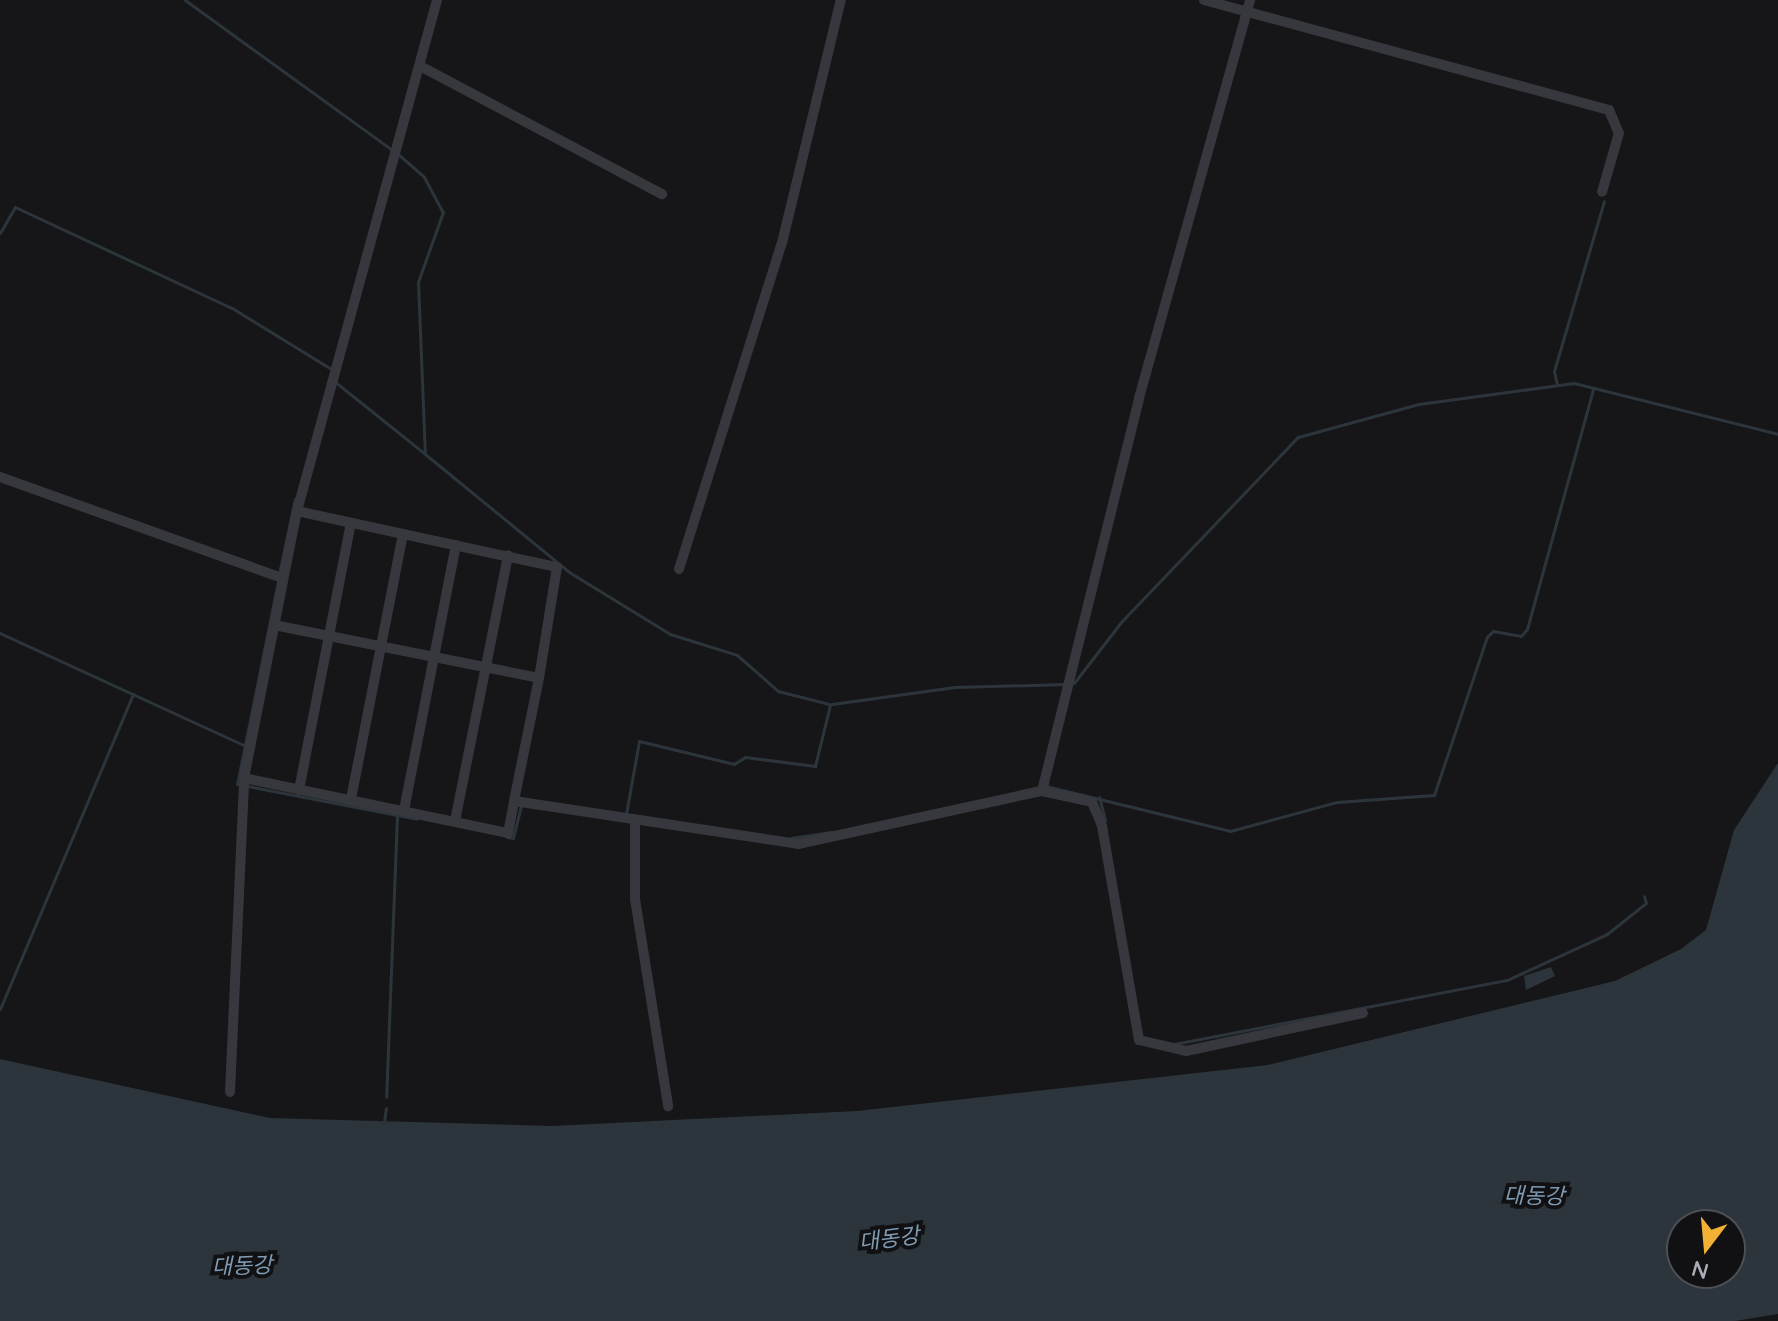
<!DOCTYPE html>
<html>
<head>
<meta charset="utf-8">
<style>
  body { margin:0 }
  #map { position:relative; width:1778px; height:1321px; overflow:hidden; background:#161618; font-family:Quicksand,"Noto Sans KR",sans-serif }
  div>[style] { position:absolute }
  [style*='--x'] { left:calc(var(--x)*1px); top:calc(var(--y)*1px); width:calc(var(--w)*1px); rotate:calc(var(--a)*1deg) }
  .water>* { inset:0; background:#2c353c }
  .stream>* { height:3px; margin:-1.5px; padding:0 1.5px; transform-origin:1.5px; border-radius:1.5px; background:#2c353c }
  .minor>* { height:10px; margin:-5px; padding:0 5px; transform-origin:5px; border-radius:5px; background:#37383d }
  span { translate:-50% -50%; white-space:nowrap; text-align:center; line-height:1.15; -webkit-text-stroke:8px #111113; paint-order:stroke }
  .water-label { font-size:22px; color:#7f9bb3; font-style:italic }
  .north { position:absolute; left:1666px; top:1209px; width:80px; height:80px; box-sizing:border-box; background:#111113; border:2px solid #4d4f55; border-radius:50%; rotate:196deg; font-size:22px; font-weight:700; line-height:32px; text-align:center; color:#a8adb8 }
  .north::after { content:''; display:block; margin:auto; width:28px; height:36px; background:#f2b134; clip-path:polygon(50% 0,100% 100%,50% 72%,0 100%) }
</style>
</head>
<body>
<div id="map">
  <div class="water">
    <div style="clip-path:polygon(evenodd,1778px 763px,1778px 1314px,1735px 1321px,0 1321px,0 1059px,270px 1118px,552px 1126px,857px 1111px,1268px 1065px,1615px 981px,1681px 949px,1706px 930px,1734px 830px,1778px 763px,1682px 1225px,1730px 1225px,1730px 1273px,1682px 1273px,1682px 1225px)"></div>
    <div style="clip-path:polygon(1551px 967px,1555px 976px,1526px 990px,1524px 976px)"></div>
  </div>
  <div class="stream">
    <div style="--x:185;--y:0;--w:256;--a:35.9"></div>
    <div style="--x:399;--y:155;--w:33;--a:41"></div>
    <div style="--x:424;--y:177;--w:40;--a:62"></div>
    <div style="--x:443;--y:212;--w:74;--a:109.7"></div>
    <div style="--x:418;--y:282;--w:172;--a:87.7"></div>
    <div style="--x:425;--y:454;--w:186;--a:39.3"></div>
    <div style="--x:569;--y:572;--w:119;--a:31.5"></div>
    <div style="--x:670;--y:634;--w:70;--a:17.4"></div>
    <div style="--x:737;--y:655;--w:55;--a:41.3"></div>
    <div style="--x:778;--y:691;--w:53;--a:14.3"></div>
    <div style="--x:0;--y:233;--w:30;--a:-60"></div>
    <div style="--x:15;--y:207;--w:239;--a:25"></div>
    <div style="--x:232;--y:308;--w:116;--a:31.6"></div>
    <div style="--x:334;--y:381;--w:117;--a:38.7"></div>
    <div style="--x:1557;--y:385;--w:14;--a:-102"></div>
    <div style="--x:1554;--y:371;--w:177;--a:-73.6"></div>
    <div style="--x:279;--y:574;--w:77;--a:-78"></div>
    <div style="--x:278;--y:581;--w:207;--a:101.4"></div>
    <div style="--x:237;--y:784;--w:163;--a:11"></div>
    <div style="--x:397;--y:815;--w:282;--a:92.2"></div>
    <div style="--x:0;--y:633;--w:268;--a:24.7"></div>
    <div style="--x:1074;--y:683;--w:78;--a:-52.3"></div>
    <div style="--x:1122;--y:621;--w:255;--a:-46.3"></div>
    <div style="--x:1298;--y:437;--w:125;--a:-15.3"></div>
    <div style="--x:1419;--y:404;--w:156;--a:-7.7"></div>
    <div style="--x:1574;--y:383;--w:210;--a:14"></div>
    <div style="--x:832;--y:704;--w:124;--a:-7.9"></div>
    <div style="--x:955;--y:687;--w:111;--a:-1.5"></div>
    <div style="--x:1046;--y:786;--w:189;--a:13.7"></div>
    <div style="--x:1230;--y:831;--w:111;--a:-15.2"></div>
    <div style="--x:1337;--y:802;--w:97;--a:-4.1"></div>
    <div style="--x:1434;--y:795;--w:167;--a:-71.5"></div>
    <div style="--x:1487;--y:637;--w:8;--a:-45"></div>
    <div style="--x:1493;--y:631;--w:28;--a:10"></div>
    <div style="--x:1521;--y:636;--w:9;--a:-49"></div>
    <div style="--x:1527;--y:629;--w:248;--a:-74.6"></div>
    <div style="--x:1099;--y:797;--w:24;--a:75"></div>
    <div style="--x:626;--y:814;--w:74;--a:-79.9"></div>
    <div style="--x:639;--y:741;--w:98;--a:13.6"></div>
    <div style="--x:734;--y:764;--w:13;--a:-32"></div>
    <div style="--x:745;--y:757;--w:71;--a:7.3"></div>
    <div style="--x:815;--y:766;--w:63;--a:-76.2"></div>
    <div style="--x:397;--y:815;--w:20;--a:11"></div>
    <div style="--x:507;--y:837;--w:6;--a:9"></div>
    <div style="--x:513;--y:838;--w:33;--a:-76"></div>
    <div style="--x:791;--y:838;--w:40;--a:-8.5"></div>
    <div style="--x:0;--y:1009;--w:342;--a:-67.1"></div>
    <div style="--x:1174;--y:1044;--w:339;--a:-10.9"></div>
    <div style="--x:1507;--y:980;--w:110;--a:-24.7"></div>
    <div style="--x:1607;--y:934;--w:50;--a:-38.5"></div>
    <div style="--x:1646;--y:903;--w:7;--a:-106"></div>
    <div style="--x:384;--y:1122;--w:14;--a:-82"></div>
  </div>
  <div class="minor">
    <div style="--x:1204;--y:0;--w:420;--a:15.2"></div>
    <div style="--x:1609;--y:110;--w:25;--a:67"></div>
    <div style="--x:1619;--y:133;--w:61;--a:106.1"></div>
    <div style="--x:420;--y:66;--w:274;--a:27.9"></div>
    <div style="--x:0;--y:477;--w:300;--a:19.7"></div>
    <div style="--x:297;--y:511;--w:266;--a:12.2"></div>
    <div style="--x:557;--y:567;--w:112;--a:99.2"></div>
    <div style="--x:679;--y:569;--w:342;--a:-72.5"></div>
    <div style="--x:782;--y:243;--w:250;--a:-76.4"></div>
    <div style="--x:274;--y:625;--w:270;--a:11.3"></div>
    <div style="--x:539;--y:678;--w:126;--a:101.5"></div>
    <div style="--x:244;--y:778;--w:270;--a:11.8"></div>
    <div style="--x:508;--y:833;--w:33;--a:-79"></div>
    <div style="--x:514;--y:801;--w:287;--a:8.6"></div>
    <div style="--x:798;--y:844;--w:250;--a:-12.3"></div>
    <div style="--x:1042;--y:791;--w:51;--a:12.4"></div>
    <div style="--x:1092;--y:802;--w:26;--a:67"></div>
    <div style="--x:1102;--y:826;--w:217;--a:80.2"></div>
    <div style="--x:1139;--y:1040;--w:48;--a:13.2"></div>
    <div style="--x:1186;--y:1051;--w:181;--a:-12.1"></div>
    <div style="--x:299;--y:790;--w:272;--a:-79"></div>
    <div style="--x:1042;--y:791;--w:405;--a:-76.1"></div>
    <div style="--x:1139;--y:398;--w:413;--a:-74.4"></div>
    <div style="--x:351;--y:799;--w:269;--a:-78.9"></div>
    <div style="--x:404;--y:810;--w:270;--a:-78.9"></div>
    <div style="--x:455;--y:821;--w:271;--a:-78.7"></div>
    <div style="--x:635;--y:822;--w:77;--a:90"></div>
    <div style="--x:635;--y:899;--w:210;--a:80.9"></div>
    <div style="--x:230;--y:1092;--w:314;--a:-87.4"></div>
    <div style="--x:244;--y:778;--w:272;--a:-78.8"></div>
    <div style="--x:297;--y:511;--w:530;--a:-74.68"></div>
  </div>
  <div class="water-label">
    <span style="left:1534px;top:1196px;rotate:1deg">대동강</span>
    <span style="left:889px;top:1239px;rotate:-7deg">대동강</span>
    <span style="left:242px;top:1266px;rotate:-2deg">대동강</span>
  </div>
  <div class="north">N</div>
</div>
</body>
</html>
